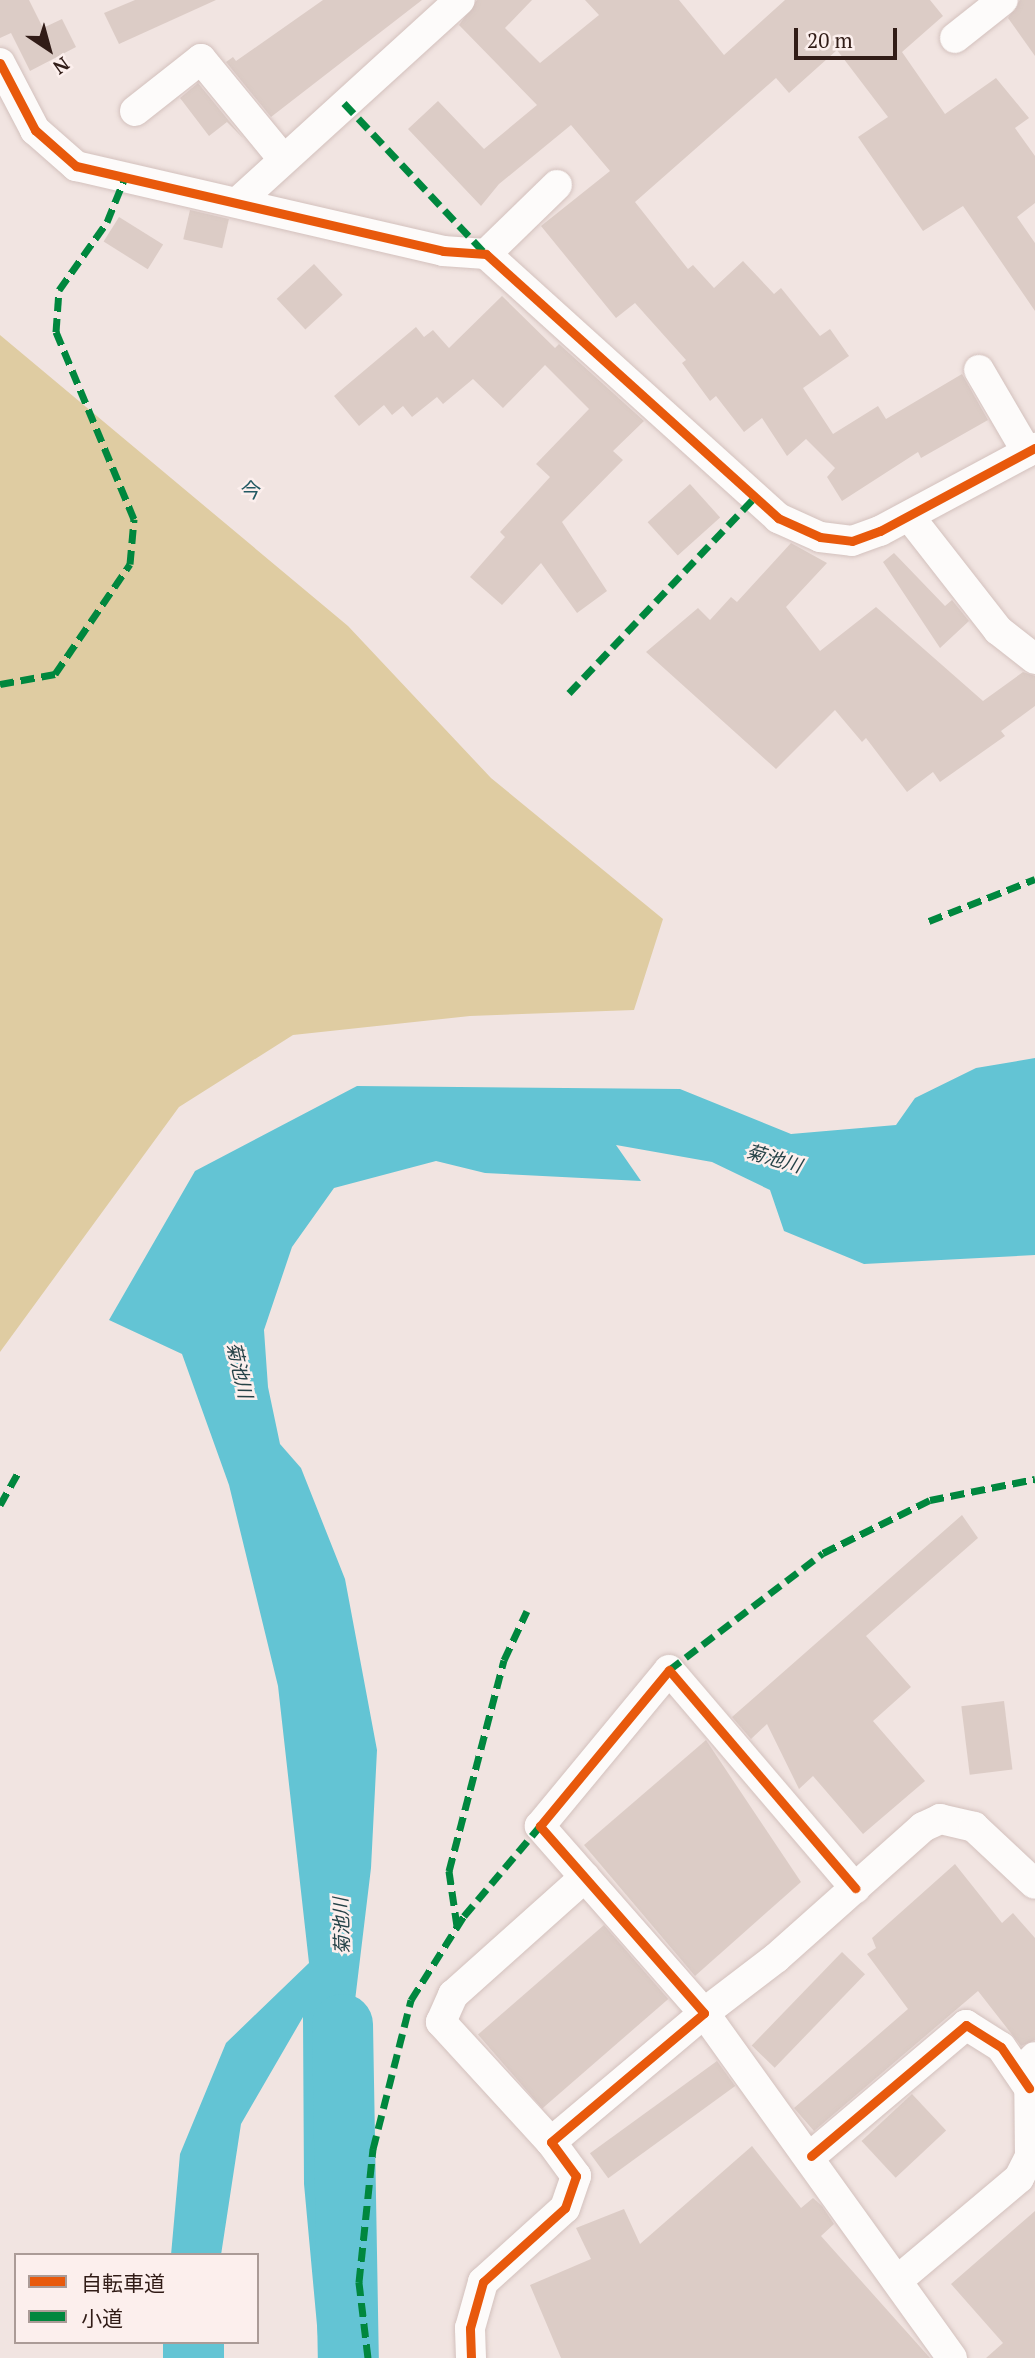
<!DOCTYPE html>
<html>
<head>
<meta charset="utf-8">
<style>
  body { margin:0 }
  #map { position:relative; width:1035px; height:2358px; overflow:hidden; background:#f1e4e1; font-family:"PT Serif","Noto Sans JP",serif }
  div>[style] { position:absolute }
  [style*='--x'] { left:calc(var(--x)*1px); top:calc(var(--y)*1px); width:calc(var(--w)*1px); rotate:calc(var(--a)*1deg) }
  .green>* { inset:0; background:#dfcca2 }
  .water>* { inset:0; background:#63c4d4; transform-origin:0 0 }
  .river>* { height:61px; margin:-30.5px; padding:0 30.5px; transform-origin:30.5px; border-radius:30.5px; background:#63c4d4 }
  .building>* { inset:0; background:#dcccc6; transform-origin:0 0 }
  .roads { filter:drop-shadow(0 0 2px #d3c1bd) drop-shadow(0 0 2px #d3c1bd) }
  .minor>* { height:30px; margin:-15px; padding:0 15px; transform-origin:15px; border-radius:15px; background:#fdfbfa }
  .quiet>* { height:7px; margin-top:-3.5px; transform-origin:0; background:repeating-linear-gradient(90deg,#00873e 0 14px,transparent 0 21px) }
  .cycleway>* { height:9px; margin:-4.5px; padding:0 4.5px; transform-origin:4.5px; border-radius:4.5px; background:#e8590c }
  span { translate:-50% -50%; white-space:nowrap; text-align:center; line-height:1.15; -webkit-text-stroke:5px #fcefed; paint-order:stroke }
  .water-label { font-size:19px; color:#264348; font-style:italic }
  .quarter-label { font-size:21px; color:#215963 }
  .legend { position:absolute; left:14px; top:2253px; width:245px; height:91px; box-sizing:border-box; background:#fcefed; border:2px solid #ab9b97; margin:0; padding:9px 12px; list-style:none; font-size:21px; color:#311c17 }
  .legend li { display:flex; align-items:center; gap:14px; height:35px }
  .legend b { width:35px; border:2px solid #ab9b97 }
  .north { position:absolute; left:14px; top:14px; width:70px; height:70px; -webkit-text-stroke:5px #fcefed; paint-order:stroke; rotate:144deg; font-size:19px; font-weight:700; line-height:28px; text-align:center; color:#311c17 }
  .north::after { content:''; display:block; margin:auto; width:24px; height:32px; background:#311c17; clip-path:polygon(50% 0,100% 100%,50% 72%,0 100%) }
  .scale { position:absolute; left:794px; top:28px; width:103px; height:32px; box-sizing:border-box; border:4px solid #311c17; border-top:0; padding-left:9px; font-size:21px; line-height:24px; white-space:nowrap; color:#311c17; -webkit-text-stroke:5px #fcefed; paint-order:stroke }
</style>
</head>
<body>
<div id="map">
  <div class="green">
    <div style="clip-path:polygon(0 335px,348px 626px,491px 778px,663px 919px,634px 1010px,470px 1016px,293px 1035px,179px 1107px,0 1352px)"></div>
  </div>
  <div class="water">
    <div style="clip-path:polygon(1035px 1058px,1035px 1255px,864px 1264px,784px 1231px,770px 1190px,712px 1162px,616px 1145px,641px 1181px,485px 1173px,436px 1161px,334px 1188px,292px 1247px,264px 1330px,268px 1387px,280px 1444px,301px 1468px,345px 1579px,377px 1750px,371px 1868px,323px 2266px,342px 2358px,320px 2358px,304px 2184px,303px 2017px,241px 2124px,221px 2255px,171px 2255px,180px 2154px,226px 2043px,309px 1963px,278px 1686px,229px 1485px,182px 1354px,109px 1320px,195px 1171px,357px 1086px,680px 1089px,791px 1134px,896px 1125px,915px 1098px,976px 1068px)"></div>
    <div style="left:163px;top:2342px;width:61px;height:16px"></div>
  </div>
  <div class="river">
    <div style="--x:342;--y:2024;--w:334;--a:89"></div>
  </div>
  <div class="building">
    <div style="clip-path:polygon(0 0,29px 0,43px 28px,62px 19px,76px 47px,30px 71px,11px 33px,0 38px)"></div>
    <div style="clip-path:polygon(135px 0,216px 0,119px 44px,104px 13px)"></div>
    <div style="clip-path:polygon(323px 0,422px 0,271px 117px,226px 62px,233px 57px,236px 61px)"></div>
    <div style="clip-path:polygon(477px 0,532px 0,505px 28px,540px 63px,599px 15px,585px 0,679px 0,724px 55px,785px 0,930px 0,943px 16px,902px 52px,945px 114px,996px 78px,1029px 118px,1015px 128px,1035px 156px,1035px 203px,1017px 217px,1035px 243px,1035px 311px,963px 206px,923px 231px,858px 137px,888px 117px,837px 50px,789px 93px,776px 78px,635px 202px,688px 269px,693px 265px,714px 288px,743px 261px,774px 294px,781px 288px,820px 336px,830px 329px,849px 356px,803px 388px,833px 434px,878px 406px,886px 419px,962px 374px,988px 420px,921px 458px,918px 452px,842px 501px,827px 477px,835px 468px,806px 439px,787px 456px,762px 418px,744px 432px,716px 396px,710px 401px,682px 363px,686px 360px,635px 303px,616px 318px,541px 226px,610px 171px,571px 125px,499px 184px,481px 206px,408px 129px,438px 101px,484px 149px,537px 105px,459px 25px)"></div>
    <div style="clip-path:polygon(1020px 0,1035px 0,1035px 56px,1008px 18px)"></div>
    <div style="clip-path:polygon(198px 83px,243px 138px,227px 122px,209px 136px,180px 98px)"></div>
    <div style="left:190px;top:210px;width:40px;height:30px;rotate:13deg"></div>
    <div style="left:119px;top:217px;width:52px;height:29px;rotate:32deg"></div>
    <div style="left:314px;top:264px;width:42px;height:51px;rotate:47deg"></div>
    <div style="clip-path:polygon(502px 296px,555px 348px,559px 344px,644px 421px,613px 451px,623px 460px,562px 522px,607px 591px,577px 613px,541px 563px,502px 605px,470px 577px,505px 537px,500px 532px,550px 477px,536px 464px,589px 409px,545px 365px,503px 408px,473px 379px,443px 404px,437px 397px,412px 417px,403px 406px,392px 415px,384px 405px,359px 426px,334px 396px,416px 327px,424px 337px,433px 330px,449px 348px)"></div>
    <div style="left:690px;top:484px;width:45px;height:57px;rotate:48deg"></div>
    <div style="clip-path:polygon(791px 543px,827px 563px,786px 607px,820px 651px,876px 607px,983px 701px,1023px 672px,1035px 676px,1035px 706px,1001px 731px,1005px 736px,940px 782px,933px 772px,907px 792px,866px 738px,862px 742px,835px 710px,776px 769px,646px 652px,698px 608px,710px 620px,731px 597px,737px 602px)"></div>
    <div style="clip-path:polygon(894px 553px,945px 606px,952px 600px,969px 621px,940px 648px,883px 562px)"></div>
    <div style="clip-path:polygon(962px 1515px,978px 1538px,866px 1636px,911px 1687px,873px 1721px,925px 1781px,863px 1834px,813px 1776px,799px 1789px,767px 1724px,751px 1739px,732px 1717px)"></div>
    <div style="left:1004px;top:1701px;width:69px;height:43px;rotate:83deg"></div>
    <div style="clip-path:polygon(706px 1740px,801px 1882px,695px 1976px,584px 1845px)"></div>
    <div style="clip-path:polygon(955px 1864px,1002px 1923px,1013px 1913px,1035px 1938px,1035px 2040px,1021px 2046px,978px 1991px,814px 2131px,794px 2108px,908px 2009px,867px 1954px,876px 1948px,872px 1938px)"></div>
    <div style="left:604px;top:1925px;width:98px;height:167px;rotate:49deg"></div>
    <div style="left:842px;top:1952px;width:32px;height:130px;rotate:44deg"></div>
    <div style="left:717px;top:2061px;width:31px;height:157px;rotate:54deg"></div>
    <div style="left:912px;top:2094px;width:50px;height:69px;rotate:47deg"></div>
    <div style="clip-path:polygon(752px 2146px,801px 2208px,813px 2198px,822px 2206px,834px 2224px,821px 2236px,930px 2358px,561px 2358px,530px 2285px,591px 2259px,576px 2228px,624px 2209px,640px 2244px)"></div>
    <div style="clip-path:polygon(1035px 2211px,1035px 2358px,986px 2358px,1003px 2343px,951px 2284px)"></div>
  </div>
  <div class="roads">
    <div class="minor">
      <div style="--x:955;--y:38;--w:61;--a:-38.4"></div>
      <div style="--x:0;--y:63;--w:76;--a:62.4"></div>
      <div style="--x:35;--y:130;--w:55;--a:41.3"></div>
      <div style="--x:76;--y:166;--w:377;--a:13"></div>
      <div style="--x:443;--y:251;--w:43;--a:4"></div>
      <div style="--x:486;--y:254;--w:394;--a:42.1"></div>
      <div style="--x:778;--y:518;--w:46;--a:24.3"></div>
      <div style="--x:820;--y:537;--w:32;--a:7"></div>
      <div style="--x:852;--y:541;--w:30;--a:-20"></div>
      <div style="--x:880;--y:531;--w:176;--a:-28.2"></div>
      <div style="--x:135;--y:111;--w:84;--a:-38.2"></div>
      <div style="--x:201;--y:59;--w:129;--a:50.6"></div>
      <div style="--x:240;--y:200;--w:297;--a:-42.3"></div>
      <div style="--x:486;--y:254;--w:99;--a:-44.2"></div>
      <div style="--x:979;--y:370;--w:95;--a:59.7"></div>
      <div style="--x:909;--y:516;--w:145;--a:52"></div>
      <div style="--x:998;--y:630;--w:47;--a:38.1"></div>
      <div style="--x:551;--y:2142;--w:163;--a:-132.5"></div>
      <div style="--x:441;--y:2022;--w:30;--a:-66"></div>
      <div style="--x:453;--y:1995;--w:177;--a:-41.8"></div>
      <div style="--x:811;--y:2156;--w:203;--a:-40.2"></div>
      <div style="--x:966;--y:2025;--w:41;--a:32.2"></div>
      <div style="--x:1001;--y:2047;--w:50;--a:55.7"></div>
      <div style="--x:898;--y:2280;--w:158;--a:-40.1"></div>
      <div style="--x:1019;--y:2178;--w:25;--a:-63"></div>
      <div style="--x:1030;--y:2156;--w:93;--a:-90.6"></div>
      <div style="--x:1029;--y:2063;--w:8;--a:-45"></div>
      <div style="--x:471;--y:2358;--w:30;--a:-92"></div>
      <div style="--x:470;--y:2328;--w:48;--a:-74.2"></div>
      <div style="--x:483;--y:2282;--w:110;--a:-42.1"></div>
      <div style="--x:565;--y:2208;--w:34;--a:-71"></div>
      <div style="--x:576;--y:2176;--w:42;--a:-126.3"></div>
      <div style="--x:551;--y:2142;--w:200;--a:-40.1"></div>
      <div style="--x:704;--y:2013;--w:249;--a:-131.3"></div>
      <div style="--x:540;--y:1826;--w:202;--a:-50.4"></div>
      <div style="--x:669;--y:1670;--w:287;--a:49.5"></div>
      <div style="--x:952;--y:2358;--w:425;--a:-125.7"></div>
      <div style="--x:704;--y:2013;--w:91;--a:-37.4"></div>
      <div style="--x:776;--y:1958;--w:197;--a:-41.7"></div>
      <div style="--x:923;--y:1827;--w:19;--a:-25"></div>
      <div style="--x:940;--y:1819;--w:35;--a:13"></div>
      <div style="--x:974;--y:1827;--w:83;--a:43.1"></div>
    </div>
  </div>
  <div class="quiet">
    <div style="--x:344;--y:103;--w:207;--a:46.8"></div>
    <div style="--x:0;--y:684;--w:56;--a:-10.3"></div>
    <div style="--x:55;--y:674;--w:133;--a:-55.7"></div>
    <div style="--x:130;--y:564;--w:45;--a:-84.9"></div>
    <div style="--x:134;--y:519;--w:203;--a:-112.6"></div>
    <div style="--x:56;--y:332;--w:42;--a:-85.9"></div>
    <div style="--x:59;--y:290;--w:83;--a:-54.8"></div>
    <div style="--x:107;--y:222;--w:45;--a:-68"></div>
    <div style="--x:569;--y:693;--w:270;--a:-46.5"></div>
    <div style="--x:929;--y:921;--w:114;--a:-21.6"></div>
    <div style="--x:0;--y:1505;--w:41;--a:-60.9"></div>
    <div style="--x:669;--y:1670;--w:193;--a:-37.2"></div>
    <div style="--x:823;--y:1553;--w:119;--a:-26.4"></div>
    <div style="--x:930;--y:1500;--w:107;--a:-11.3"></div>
    <div style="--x:457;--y:1926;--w:56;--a:-98.3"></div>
    <div style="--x:449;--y:1871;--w:218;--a:-75.4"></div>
    <div style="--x:504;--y:1660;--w:54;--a:-64.9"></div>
    <div style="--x:368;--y:2358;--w:77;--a:-96.8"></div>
    <div style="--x:359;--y:2282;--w:134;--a:-84"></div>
    <div style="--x:373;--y:2149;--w:154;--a:-75.7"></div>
    <div style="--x:411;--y:2000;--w:99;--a:-57.8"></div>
    <div style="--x:464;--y:1916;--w:118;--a:-49.8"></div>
  </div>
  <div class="cycleway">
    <div style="--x:0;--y:63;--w:76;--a:62.4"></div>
    <div style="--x:35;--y:130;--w:55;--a:41.3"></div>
    <div style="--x:76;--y:166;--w:377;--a:13"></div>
    <div style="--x:443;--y:251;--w:43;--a:4"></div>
    <div style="--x:486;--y:254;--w:394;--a:42.1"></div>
    <div style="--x:778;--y:518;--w:46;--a:24.3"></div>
    <div style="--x:820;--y:537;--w:32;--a:7"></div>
    <div style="--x:852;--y:541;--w:30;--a:-20"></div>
    <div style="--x:880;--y:531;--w:176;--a:-28.2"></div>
    <div style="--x:811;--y:2156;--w:203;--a:-40.2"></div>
    <div style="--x:966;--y:2025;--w:41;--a:32.2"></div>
    <div style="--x:1001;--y:2047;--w:50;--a:55.7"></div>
    <div style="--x:471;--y:2358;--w:30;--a:-92"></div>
    <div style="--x:470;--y:2328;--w:48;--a:-74.2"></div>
    <div style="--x:483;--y:2282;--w:110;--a:-42.1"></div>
    <div style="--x:565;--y:2208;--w:34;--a:-71"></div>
    <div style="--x:576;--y:2176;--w:42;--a:-126.3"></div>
    <div style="--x:551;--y:2142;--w:200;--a:-40.1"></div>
    <div style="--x:704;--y:2013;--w:249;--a:-131.3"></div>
    <div style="--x:540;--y:1826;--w:202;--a:-50.4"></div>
    <div style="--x:669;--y:1670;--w:287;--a:49.5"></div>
  </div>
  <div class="water-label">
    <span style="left:774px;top:1158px;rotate:16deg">菊池川</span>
    <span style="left:240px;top:1370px;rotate:77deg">菊池川</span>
    <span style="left:341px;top:1926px;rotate:-92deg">菊池川</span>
  </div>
  <div class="quarter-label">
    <span style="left:251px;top:490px">今</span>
  </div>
  <ul class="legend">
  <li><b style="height:9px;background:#e8590c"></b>自転車道</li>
  <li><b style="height:9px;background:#00873e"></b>小道</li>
  </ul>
  <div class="north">N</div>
  <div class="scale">20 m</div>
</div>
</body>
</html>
